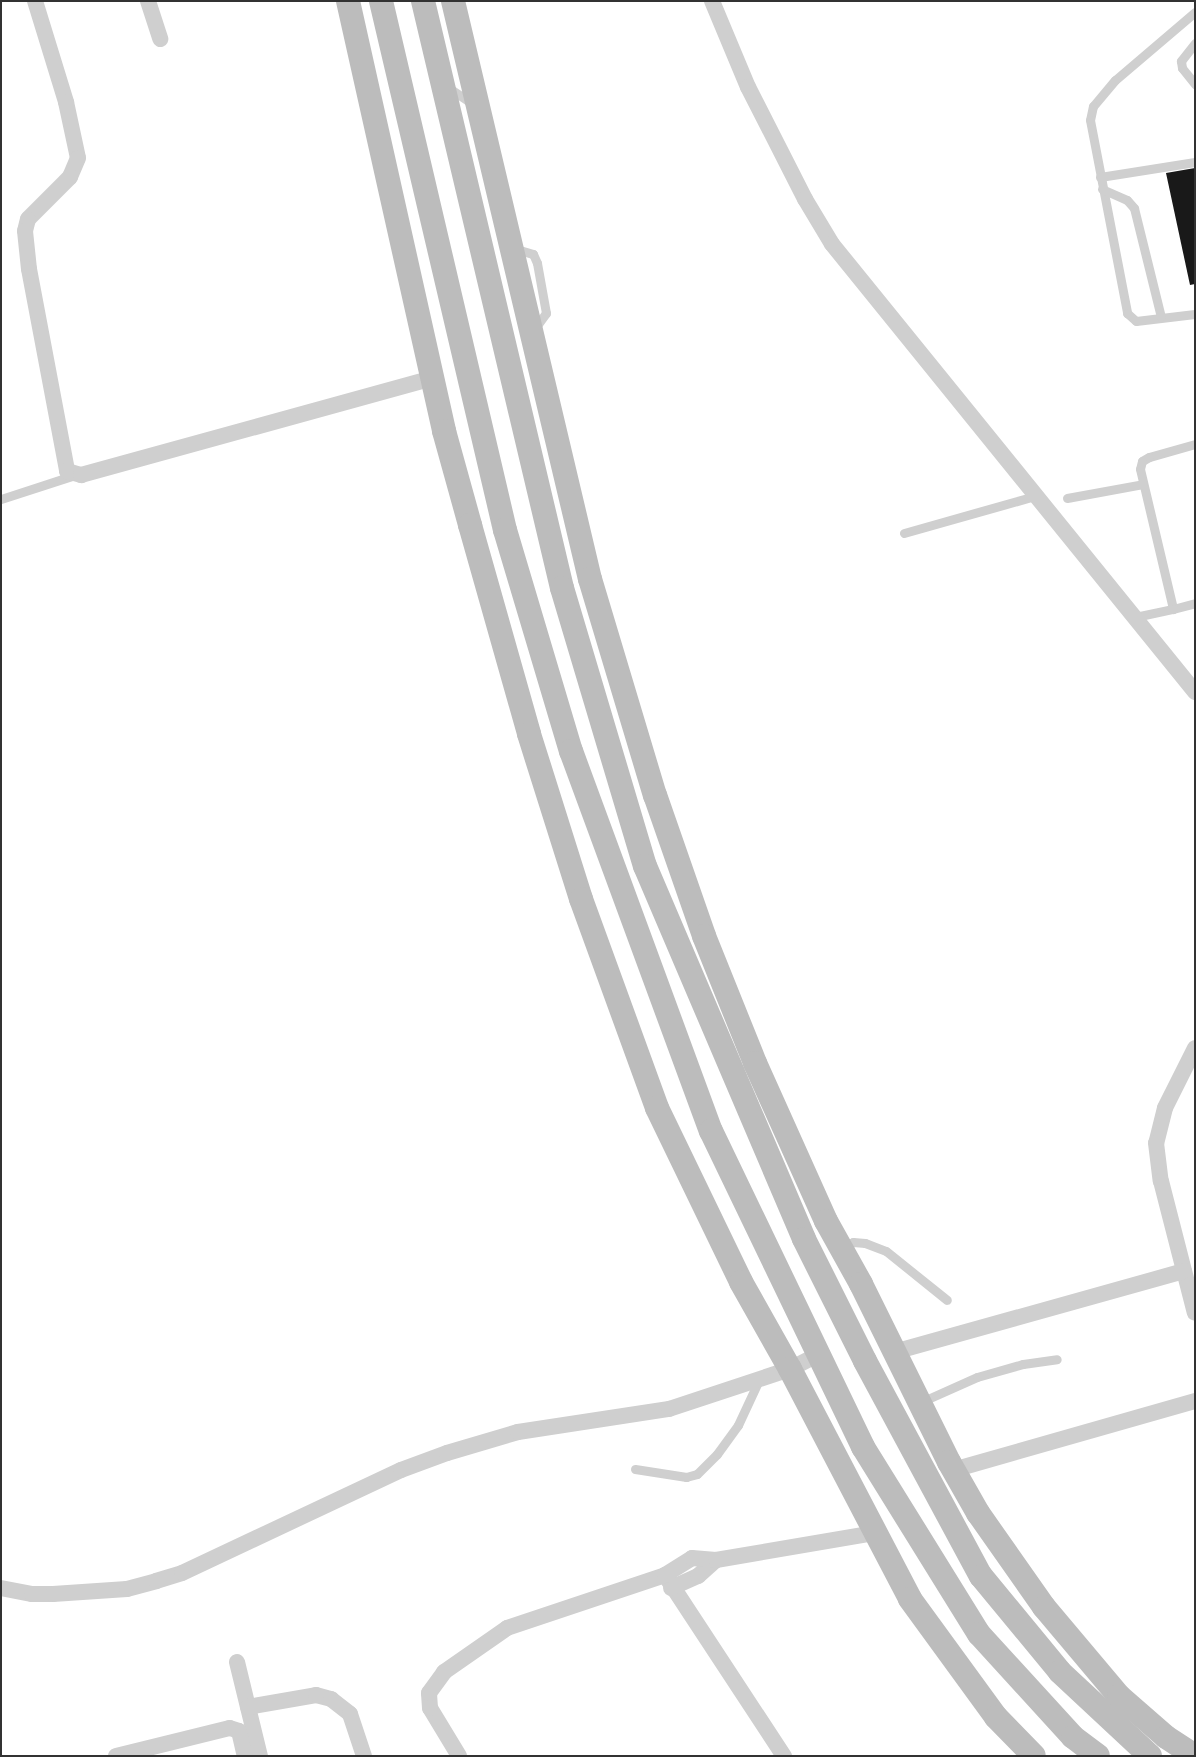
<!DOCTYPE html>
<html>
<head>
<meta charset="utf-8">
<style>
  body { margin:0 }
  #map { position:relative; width:1196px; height:1757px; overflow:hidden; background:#fff; font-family:Quicksand,sans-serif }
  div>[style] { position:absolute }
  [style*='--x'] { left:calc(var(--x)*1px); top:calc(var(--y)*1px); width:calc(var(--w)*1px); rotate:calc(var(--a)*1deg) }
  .building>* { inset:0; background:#191919 }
  .lane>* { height:9px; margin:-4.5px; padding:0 4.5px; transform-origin:4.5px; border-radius:4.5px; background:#cfcfcf }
  .street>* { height:16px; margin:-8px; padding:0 8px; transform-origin:8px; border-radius:8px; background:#cfcfcf }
  .secondary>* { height:24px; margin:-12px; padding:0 12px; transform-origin:12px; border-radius:12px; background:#bcbcbc }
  span { translate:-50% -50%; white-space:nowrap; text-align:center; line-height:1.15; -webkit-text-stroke:5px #fff; paint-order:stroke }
  .frame { position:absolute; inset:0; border:2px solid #323232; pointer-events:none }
</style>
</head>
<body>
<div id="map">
  <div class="building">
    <div style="clip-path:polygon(1195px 168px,1195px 284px,1190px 285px,1166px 173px)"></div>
  </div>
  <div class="lane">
    <div style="--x:1195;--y:12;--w:105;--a:139.6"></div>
    <div style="--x:1115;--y:80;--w:34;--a:130"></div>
    <div style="--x:1093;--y:106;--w:14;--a:102"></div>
    <div style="--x:1090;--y:120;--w:197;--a:79.1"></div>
    <div style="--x:1127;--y:313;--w:12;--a:42"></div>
    <div style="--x:1136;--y:321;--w:59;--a:-6.8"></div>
    <div style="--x:1195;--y:43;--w:23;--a:128"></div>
    <div style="--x:1181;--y:61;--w:7;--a:82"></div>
    <div style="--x:1182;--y:68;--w:21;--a:51"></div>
    <div style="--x:449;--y:88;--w:29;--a:34"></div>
    <div style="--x:1100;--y:177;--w:96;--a:-9"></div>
    <div style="--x:1102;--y:189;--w:27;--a:24"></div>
    <div style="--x:1127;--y:200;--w:11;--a:49"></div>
    <div style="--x:1134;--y:208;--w:112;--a:76.1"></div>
    <div style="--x:513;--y:248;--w:21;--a:17"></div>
    <div style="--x:533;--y:254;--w:10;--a:66"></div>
    <div style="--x:537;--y:263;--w:51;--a:79.8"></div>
    <div style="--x:546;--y:313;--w:22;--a:126"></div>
    <div style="--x:1195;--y:444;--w:48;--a:164.2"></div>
    <div style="--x:1149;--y:457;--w:8;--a:150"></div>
    <div style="--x:1142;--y:461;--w:8;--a:104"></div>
    <div style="--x:1140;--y:469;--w:144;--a:76.7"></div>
    <div style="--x:1173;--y:609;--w:23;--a:-15"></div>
    <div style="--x:1067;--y:498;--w:77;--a:-10.4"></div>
    <div style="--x:1;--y:499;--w:78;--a:-18"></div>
    <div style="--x:904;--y:533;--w:136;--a:-15.8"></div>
    <div style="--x:1135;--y:617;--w:39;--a:-12"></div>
    <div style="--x:841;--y:1249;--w:14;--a:-30"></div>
    <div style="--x:853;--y:1242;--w:12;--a:5"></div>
    <div style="--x:865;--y:1243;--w:22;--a:21"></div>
    <div style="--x:886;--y:1251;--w:78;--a:38.8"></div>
    <div style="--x:921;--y:1402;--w:61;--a:-24.1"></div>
    <div style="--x:977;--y:1377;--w:48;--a:-15.8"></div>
    <div style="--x:1023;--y:1364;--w:34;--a:-8"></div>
    <div style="--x:635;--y:1469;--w:52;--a:8.9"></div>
    <div style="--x:686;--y:1477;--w:11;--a:-15"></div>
    <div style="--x:697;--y:1474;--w:28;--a:-45"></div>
    <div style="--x:717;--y:1454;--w:36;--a:-54"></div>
    <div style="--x:738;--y:1425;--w:50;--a:-65"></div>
  </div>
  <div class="street">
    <div style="--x:35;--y:1;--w:106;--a:72.9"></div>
    <div style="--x:66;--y:102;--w:57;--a:77.9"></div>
    <div style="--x:78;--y:158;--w:21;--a:113"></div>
    <div style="--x:70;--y:177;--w:59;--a:135"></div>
    <div style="--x:28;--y:219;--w:12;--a:104"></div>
    <div style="--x:25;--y:231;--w:38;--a:84"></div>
    <div style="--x:29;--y:269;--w:206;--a:79.3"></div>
    <div style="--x:67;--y:471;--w:15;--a:16"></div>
    <div style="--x:81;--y:475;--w:365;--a:-15.4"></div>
    <div style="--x:148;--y:1;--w:40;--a:72"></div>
    <div style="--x:712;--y:1;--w:93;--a:67.3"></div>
    <div style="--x:748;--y:87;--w:126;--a:63"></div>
    <div style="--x:805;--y:199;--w:52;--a:59"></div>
    <div style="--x:832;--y:244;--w:577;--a:50.98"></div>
    <div style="--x:1195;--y:1048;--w:67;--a:116.6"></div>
    <div style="--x:1165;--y:1108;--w:36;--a:104"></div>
    <div style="--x:1156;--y:1143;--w:38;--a:83"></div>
    <div style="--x:1161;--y:1181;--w:136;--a:75.6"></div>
    <div style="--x:894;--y:1352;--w:301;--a:-15.6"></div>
    <div style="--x:953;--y:1470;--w:252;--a:-15.9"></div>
    <div style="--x:665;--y:1575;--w:217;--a:56.7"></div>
    <div style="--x:1;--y:1588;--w:32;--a:11"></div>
    <div style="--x:32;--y:1594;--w:21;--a:0"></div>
    <div style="--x:53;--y:1594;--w:74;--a:-3.9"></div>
    <div style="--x:127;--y:1589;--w:30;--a:-15"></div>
    <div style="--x:156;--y:1581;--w:27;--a:-17"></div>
    <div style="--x:182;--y:1573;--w:242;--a:-25.2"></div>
    <div style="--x:401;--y:1470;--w:49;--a:-20.3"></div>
    <div style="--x:447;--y:1453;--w:74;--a:-16.5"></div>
    <div style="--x:518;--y:1432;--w:153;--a:-8.7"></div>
    <div style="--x:669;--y:1409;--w:127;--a:-18.3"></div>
    <div style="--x:790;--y:1369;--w:31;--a:-27"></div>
    <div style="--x:671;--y:1588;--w:30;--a:-24"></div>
    <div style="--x:698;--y:1576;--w:24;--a:-42"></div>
    <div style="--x:237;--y:1662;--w:97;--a:76.3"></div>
    <div style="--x:248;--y:1707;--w:69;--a:-10"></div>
    <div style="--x:316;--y:1695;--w:16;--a:15"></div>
    <div style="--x:331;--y:1699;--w:24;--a:38"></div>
    <div style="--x:350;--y:1714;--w:44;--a:71.6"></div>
    <div style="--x:116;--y:1756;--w:117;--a:-13.8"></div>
    <div style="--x:230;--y:1728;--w:9;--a:18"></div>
    <div style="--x:239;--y:1731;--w:26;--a:77"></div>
    <div style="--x:459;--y:1756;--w:56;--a:-121.1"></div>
    <div style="--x:430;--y:1708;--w:15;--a:-94"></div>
    <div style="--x:429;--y:1693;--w:26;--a:-54"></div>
    <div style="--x:444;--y:1672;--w:77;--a:-34.9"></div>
    <div style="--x:507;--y:1628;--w:167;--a:-18.5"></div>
    <div style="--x:665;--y:1575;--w:32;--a:-32"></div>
    <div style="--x:692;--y:1558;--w:24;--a:5"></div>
    <div style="--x:716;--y:1560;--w:160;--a:-9.7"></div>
  </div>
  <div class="secondary">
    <div style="--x:348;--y:1;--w:441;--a:77.4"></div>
    <div style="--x:444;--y:431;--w:98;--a:74.5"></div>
    <div style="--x:470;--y:525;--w:217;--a:74.2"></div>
    <div style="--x:529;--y:734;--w:173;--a:72.5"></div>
    <div style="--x:581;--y:899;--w:222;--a:70"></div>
    <div style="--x:657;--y:1108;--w:193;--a:64.2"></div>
    <div style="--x:741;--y:1282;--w:100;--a:60.6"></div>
    <div style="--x:790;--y:1369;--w:259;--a:62.4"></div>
    <div style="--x:910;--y:1599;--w:146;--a:53.9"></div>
    <div style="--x:996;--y:1717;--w:54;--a:45.7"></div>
    <div style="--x:381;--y:1;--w:543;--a:76.81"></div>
    <div style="--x:505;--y:530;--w:231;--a:73.4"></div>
    <div style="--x:571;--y:751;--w:405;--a:69.8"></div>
    <div style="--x:711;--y:1131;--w:351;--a:64.3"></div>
    <div style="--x:863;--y:1447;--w:220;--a:58.2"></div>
    <div style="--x:979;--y:1634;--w:139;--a:47.6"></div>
    <div style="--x:1073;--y:1737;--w:31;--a:37"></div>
    <div style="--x:423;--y:1;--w:603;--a:76.68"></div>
    <div style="--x:562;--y:588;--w:290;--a:73.4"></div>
    <div style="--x:645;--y:866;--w:405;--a:66.9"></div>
    <div style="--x:804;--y:1239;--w:136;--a:63.4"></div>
    <div style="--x:865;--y:1361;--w:244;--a:61.7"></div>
    <div style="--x:981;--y:1576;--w:124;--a:50.5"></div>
    <div style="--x:1060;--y:1672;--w:123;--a:43"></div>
    <div style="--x:453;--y:1;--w:594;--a:76.67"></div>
    <div style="--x:590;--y:579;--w:226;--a:73.3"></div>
    <div style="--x:655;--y:795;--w:149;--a:70.8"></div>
    <div style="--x:704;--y:936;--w:137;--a:68.1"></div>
    <div style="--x:755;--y:1063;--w:173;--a:65.8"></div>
    <div style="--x:826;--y:1221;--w:72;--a:60.9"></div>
    <div style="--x:861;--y:1284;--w:199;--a:63.7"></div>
    <div style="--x:949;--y:1462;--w:59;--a:60.4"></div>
    <div style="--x:978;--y:1513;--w:115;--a:54.9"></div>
    <div style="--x:1044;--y:1607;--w:116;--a:49.9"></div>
    <div style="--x:1119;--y:1696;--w:62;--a:41.1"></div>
    <div style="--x:1166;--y:1737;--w:35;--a:33"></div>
  </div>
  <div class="frame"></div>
</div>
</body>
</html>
